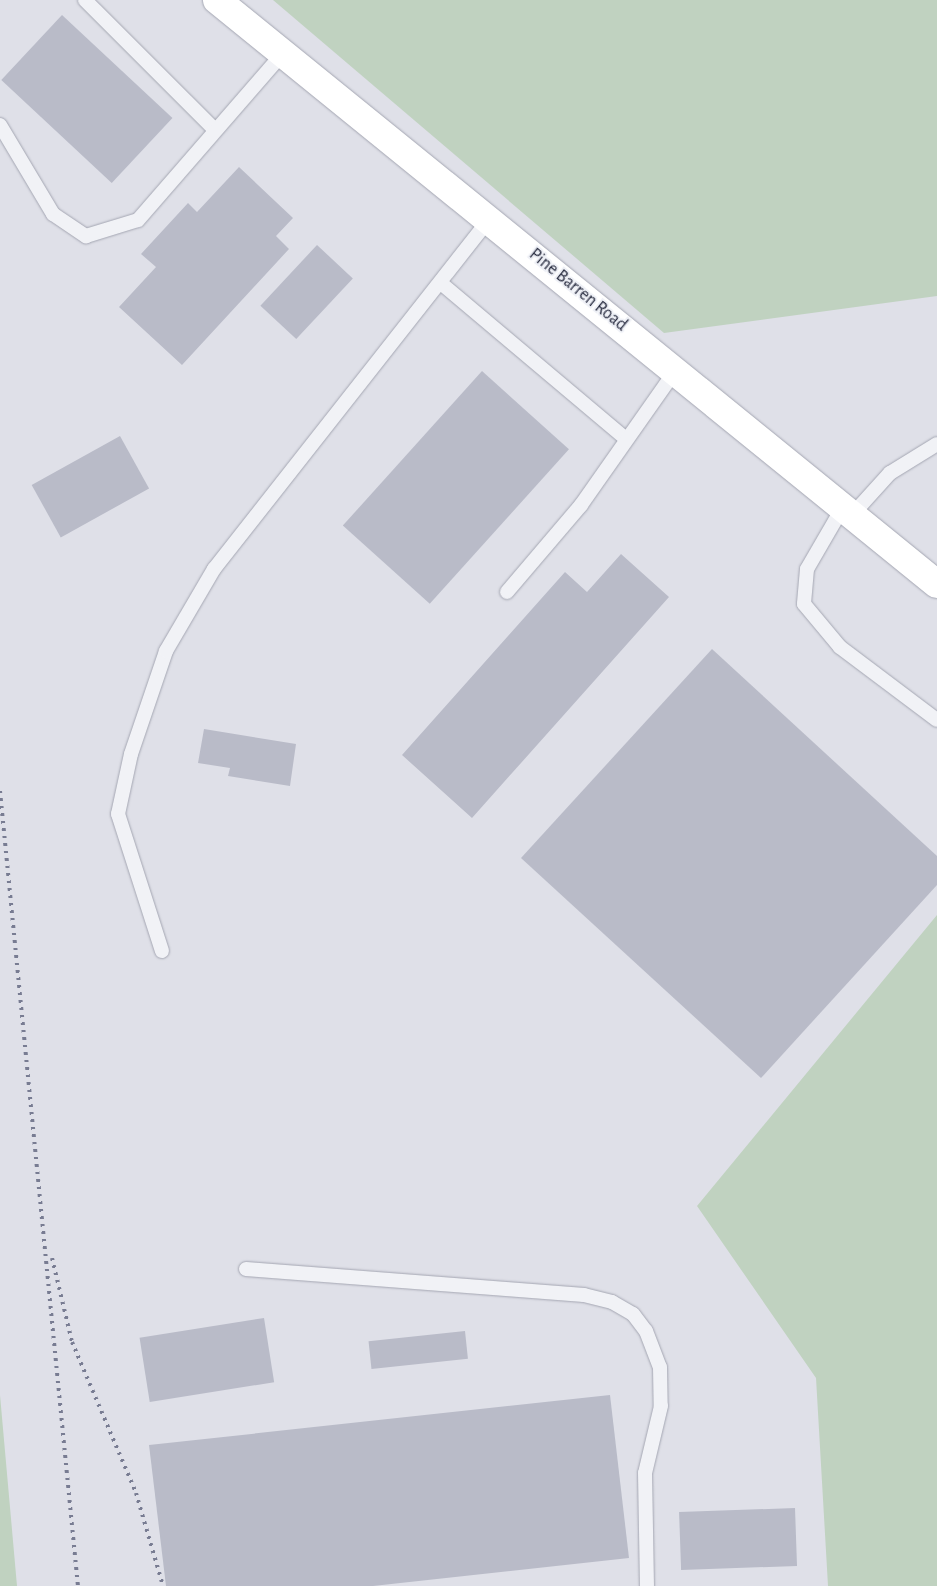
<!DOCTYPE html>
<html>
<head>
<meta charset="utf-8">
<style>
  body { margin:0 }
  #map { position:relative; width:937px; height:1586px; overflow:hidden; background:#dfe0e8; font-family:"Alegreya Sans",sans-serif }
  div>[style] { position:absolute }
  [style*='--x'] { left:calc(var(--x)*1px); top:calc(var(--y)*1px); width:calc(var(--w)*1px); rotate:calc(var(--a)*1deg) }
  .green>* { inset:0; background:#c0d2c0 }
  .building>* { inset:0; background:#b9bbc8; transform-origin:0 0 }
  .roads { filter:drop-shadow(0 0 1px #a4a6b2) drop-shadow(0 0 1px #a4a6b2) }
  .service>* { height:14px; margin:-7px; padding:0 7px; transform-origin:7px; border-radius:7px; background:#f1f2f6 }
  .secondary>* { height:28px; margin:-14px; padding:0 14px; transform-origin:14px; border-radius:14px; background:#fff }
  .rail>* { height:4px; margin-top:-2px; transform-origin:0; background:repeating-linear-gradient(90deg,#787c92 0 2.5px,transparent 0 7.5px) }
  span { translate:-50% -50%; white-space:nowrap; text-align:center; line-height:1.15; -webkit-text-stroke:4px #eef0f6; paint-order:stroke }
  .street-label { font-size:18px; color:#272b3f }
</style>
</head>
<body>
<div id="map">
  <div class="green">
    <div style="clip-path:polygon(273px 0,937px 0,937px 296px,664px 333px)"></div>
    <div style="clip-path:polygon(937px 915px,937px 1586px,828px 1586px,816px 1378px,697px 1206px)"></div>
    <div style="clip-path:polygon(0 1395px,17px 1586px,0 1586px)"></div>
  </div>
  <div class="building">
    <div style="left:62px;top:15px;width:151px;height:89px;rotate:43deg"></div>
    <div style="clip-path:polygon(239px 167px,293px 218px,276px 236px,289px 249px,182px 365px,119px 307px,156px 267px,141px 254px,188px 203px,197px 212px)"></div>
    <div style="left:317px;top:245px;width:49px;height:83px;rotate:43deg"></div>
    <div style="left:482px;top:371px;width:117px;height:208px;rotate:42deg"></div>
    <div style="left:120px;top:436px;width:60px;height:101px;rotate:61deg"></div>
    <div style="clip-path:polygon(621px 554px,669px 597px,472px 818px,402px 755px,565px 572px,587px 592px)"></div>
    <div style="clip-path:polygon(712px 649px,937px 856px,937px 885px,761px 1078px,521px 858px)"></div>
    <div style="clip-path:polygon(204px 729px,296px 744px,290px 786px,228px 776px,230px 768px,198px 763px)"></div>
    <div style="left:264px;top:1318px;width:65px;height:126px;rotate:81deg"></div>
    <div style="left:465px;top:1331px;width:28px;height:97px;rotate:84deg"></div>
    <div style="clip-path:polygon(610px 1395px,629px 1558px,373px 1586px,166px 1586px,149px 1445px)"></div>
    <div style="left:795px;top:1508px;width:58px;height:116px;rotate:88deg"></div>
  </div>
  <div class="roads">
    <div class="service">
      <div style="--x:85;--y:0;--w:184;--a:45"></div>
      <div style="--x:0;--y:125;--w:104;--a:59.2"></div>
      <div style="--x:53;--y:214;--w:40;--a:34"></div>
      <div style="--x:86;--y:236;--w:54;--a:-17.1"></div>
      <div style="--x:138;--y:220;--w:221;--a:-49"></div>
      <div style="--x:442;--y:284;--w:241;--a:40.1"></div>
      <div style="--x:843;--y:507;--w:72;--a:120.1"></div>
      <div style="--x:807;--y:569;--w:35;--a:95"></div>
      <div style="--x:804;--y:604;--w:56;--a:50.1"></div>
      <div style="--x:840;--y:647;--w:121;--a:37"></div>
      <div style="--x:852;--y:515;--w:57;--a:-47.9"></div>
      <div style="--x:890;--y:473;--w:55;--a:-31.7"></div>
      <div style="--x:507;--y:592;--w:114;--a:-49.6"></div>
      <div style="--x:581;--y:505;--w:165;--a:-54.9"></div>
      <div style="--x:162;--y:951;--w:144;--a:-107.8"></div>
      <div style="--x:118;--y:814;--w:61;--a:-77.8"></div>
      <div style="--x:131;--y:754;--w:109;--a:-71.2"></div>
      <div style="--x:166;--y:651;--w:95;--a:-59.7"></div>
      <div style="--x:214;--y:569;--w:447;--a:-51.8"></div>
      <div style="--x:246;--y:1269;--w:339;--a:4.4"></div>
      <div style="--x:584;--y:1295;--w:29;--a:14"></div>
      <div style="--x:612;--y:1302;--w:24;--a:30"></div>
      <div style="--x:633;--y:1314;--w:21;--a:53"></div>
      <div style="--x:646;--y:1331;--w:39;--a:69"></div>
      <div style="--x:660;--y:1367;--w:39;--a:89"></div>
      <div style="--x:661;--y:1406;--w:69;--a:103.4"></div>
      <div style="--x:645;--y:1473;--w:113;--a:89"></div>
    </div>
    <div class="secondary">
      <div style="--x:217;--y:0;--w:927;--a:39.05"></div>
    </div>
  </div>
  <div class="rail">
    <div style="--x:0;--y:791;--w:799;--a:84.4"></div>
    <div style="--x:52;--y:1258;--w:86;--a:76.6"></div>
    <div style="--x:72;--y:1342;--w:164;--a:67"></div>
    <div style="--x:136;--y:1493;--w:97;--a:73.8"></div>
  </div>
  <div class="street-label">
    <span style="left:578px;top:290px;rotate:39deg">Pine Barren Road</span>
  </div>
</div>
</body>
</html>
